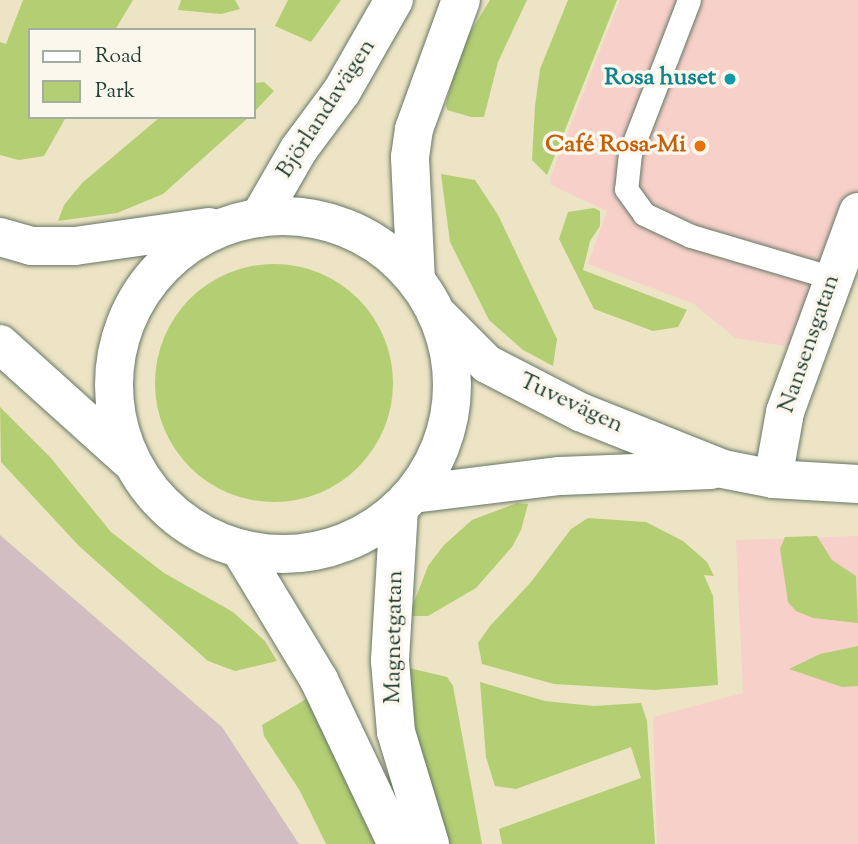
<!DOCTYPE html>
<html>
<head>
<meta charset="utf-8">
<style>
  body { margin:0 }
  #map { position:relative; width:858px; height:844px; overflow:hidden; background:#ece4c4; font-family:"Sorts Mill Goudy",serif }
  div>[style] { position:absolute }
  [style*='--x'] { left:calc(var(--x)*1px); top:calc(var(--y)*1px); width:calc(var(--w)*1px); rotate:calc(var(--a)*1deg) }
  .built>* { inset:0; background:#f7d0ca }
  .industrial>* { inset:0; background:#d2bec2 }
  .green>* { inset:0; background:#b4ce74 }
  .round { border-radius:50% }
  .roads { filter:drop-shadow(0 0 2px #677766) drop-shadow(0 0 2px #677766) }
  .lane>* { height:23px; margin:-11.5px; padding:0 11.5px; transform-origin:11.5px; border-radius:11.5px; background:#fff }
  .street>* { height:38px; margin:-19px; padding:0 19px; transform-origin:19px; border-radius:19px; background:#fff }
  .secondary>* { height:38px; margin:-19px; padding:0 19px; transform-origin:19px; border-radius:19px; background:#fff }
  .secondary>.ring { margin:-19px; padding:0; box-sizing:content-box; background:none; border:38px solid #fff; border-radius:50% }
  .dots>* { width:19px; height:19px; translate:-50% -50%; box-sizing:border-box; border:4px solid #fbf7ec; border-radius:50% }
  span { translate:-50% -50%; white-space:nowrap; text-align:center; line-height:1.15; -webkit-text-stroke:7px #fbf7ec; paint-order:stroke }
  .culture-label { font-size:24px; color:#0d838f; font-weight:700 }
  .right { translate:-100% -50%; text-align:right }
  .street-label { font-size:24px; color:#1f3d34 }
  .food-label { font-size:24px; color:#c56008; font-weight:700 }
  .legend { position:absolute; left:28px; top:28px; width:228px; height:91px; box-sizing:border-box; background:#fbf7ec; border:2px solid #a3ada2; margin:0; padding:9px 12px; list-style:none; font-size:21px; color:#1f3d34 }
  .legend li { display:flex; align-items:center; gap:14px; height:35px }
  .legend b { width:35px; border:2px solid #a3ada2 }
</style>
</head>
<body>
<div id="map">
  <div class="built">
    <div style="clip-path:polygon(620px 0,858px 0,858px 236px,816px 351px,735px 338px,694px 304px,588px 264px,607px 211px,551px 185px,550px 178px)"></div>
    <div style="clip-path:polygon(858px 536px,858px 844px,657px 844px,653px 717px,743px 693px,736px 540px)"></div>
  </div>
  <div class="industrial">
    <div style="clip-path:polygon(0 535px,222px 727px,299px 844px,0 844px)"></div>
  </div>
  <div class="green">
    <div style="clip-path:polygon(23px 0,133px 0,115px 30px,30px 30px,30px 117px,66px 117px,44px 156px,19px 160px,0 155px,0 42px,6px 44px)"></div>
    <div style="clip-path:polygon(181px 0,235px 0,240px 9px,221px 14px,178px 10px)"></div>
    <div style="clip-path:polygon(288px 0,341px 0,311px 42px,275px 26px)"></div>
    <div style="clip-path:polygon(490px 0,527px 0,498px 62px,484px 117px,471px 117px,447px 110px,446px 104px,460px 49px)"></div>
    <div style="clip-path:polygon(568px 0,617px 0,547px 175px,532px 160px,535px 106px,540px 69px)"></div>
    <div style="clip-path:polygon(264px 82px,274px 91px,254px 112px,254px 83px)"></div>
    <div style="clip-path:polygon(249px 117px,163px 194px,117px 213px,58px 221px,64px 205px,82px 183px,159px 118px)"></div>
    <div style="clip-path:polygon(441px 174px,475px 180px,498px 215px,557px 339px,553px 366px,523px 350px,489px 320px,450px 242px)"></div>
    <div style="clip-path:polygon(594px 208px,600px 211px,600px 226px,590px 241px,583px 270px,687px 310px,678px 327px,653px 331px,594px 309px,559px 239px,568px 212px)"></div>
    <div class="round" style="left:155px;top:264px;width:238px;height:238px"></div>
    <div style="clip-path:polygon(0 407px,50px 457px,111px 532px,164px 573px,233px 612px,265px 641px,277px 661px,235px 671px,208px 661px,79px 546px,1px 462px)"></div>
    <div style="clip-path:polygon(517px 503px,528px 504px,521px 530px,512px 547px,476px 588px,428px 616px,413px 616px,411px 610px,428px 566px,444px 545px,472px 520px)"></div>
    <div style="clip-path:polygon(588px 518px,646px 522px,683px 541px,707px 562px,714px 576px,704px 575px,713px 596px,718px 685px,655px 690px,554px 684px,482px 664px,478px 643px,490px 626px,531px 582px,571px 529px)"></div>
    <div style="clip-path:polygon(817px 536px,832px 560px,856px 576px,858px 623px,813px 618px,796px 611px,788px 602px,780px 549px,785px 537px)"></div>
    <div style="clip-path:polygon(858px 646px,858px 686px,842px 687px,789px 669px,820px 654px)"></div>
    <div style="clip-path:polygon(409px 668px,447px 677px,453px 686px,482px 844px,449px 844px,416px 736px)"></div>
    <div style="clip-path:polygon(480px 682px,545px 701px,594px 706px,641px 703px,647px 721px,655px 844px,502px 844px,499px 829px,641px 778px,631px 747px,516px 789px,495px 786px,486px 757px)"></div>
    <div style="clip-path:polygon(308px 698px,378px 844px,326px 844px,300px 791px,264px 736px,262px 725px)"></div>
  </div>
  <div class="roads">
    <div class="lane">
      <div style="--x:689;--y:0;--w:164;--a:111.1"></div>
      <div style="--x:630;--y:153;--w:36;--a:96"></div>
      <div style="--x:626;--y:189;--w:31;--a:54"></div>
      <div style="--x:644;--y:214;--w:52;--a:25.1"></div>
      <div style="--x:691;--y:236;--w:148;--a:16.5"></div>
    </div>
    <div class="street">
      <div style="--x:773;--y:479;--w:68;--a:-79.8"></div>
      <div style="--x:785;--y:412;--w:213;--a:-69.9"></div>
    </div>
    <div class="secondary">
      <div class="ring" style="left:114px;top:216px;width:300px;height:300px"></div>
      <div style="--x:259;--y:218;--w:80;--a:-59.9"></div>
      <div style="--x:299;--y:149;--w:72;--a:-53.4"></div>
      <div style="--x:342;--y:91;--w:105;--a:-60.3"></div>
      <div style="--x:0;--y:237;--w:32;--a:16"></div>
      <div style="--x:31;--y:246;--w:44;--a:0"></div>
      <div style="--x:75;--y:246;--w:135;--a:-8.1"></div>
      <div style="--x:416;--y:281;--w:124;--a:-92.8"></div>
      <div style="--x:410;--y:157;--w:28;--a:-82"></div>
      <div style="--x:414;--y:129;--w:137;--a:-70"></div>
      <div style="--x:439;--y:316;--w:68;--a:45"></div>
      <div style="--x:487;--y:364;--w:105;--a:27.3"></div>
      <div style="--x:580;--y:412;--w:154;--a:21.7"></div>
      <div style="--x:723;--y:469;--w:51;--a:11.3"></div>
      <div style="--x:773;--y:479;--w:85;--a:3.4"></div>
      <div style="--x:0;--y:344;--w:173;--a:42"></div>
      <div style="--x:413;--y:494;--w:148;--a:-7"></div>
      <div style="--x:560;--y:476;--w:151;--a:-2.3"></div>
      <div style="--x:399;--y:508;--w:153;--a:93.4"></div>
      <div style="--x:390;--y:661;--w:71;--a:85.2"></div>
      <div style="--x:396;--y:732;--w:117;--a:73.1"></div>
      <div style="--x:240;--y:549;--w:153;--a:58.9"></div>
      <div style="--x:319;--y:680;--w:182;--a:64.6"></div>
    </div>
  </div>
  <div class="dots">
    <div style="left:730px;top:79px;background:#0f9aa8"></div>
    <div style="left:700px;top:146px;background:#e8710a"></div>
  </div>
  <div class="culture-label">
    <span class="right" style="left:716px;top:79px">Rosa huset</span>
  </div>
  <div class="street-label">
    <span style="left:327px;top:109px;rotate:-57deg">Björlandavägen</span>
    <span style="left:810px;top:344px;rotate:-71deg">Nansensgatan</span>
    <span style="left:571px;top:404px;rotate:25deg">Tuvevägen</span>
    <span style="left:395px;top:637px;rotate:-89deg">Magnetgatan</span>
  </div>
  <div class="food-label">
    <span class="right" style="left:686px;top:146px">Café Rosa-Mi</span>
  </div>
  <ul class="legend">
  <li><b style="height:9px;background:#fff"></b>Road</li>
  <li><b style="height:19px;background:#b4ce74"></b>Park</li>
  </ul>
</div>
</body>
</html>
